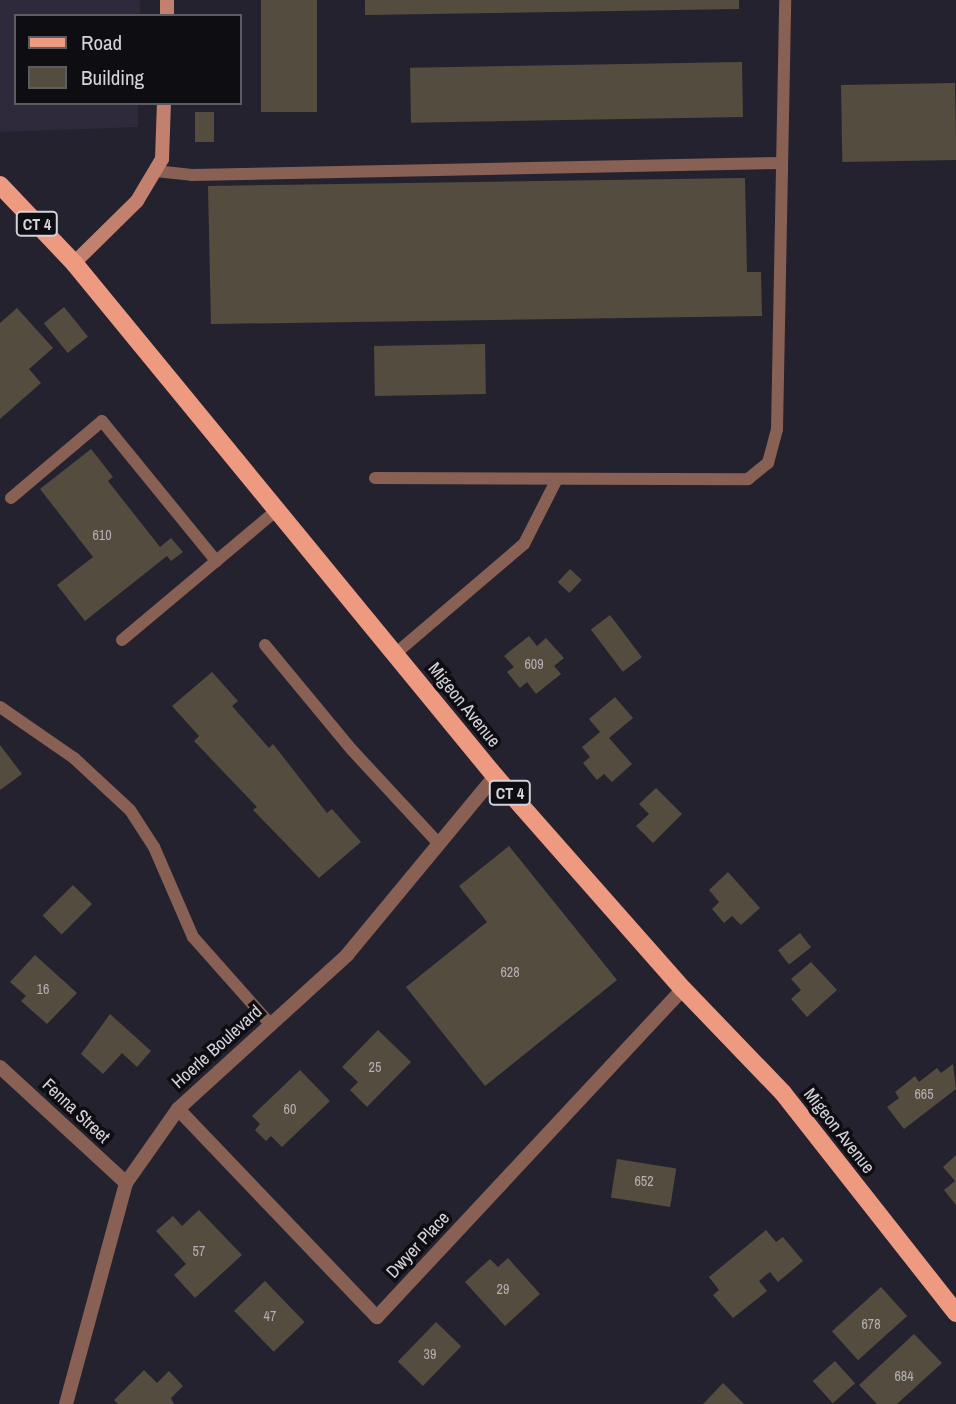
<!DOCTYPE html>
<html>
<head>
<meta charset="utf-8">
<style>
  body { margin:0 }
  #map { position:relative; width:956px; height:1404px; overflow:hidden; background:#25222f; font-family:"Archivo Narrow",sans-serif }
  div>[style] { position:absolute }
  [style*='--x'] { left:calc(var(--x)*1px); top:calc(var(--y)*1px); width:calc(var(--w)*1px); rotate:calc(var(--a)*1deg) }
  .built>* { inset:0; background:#2e2a3c }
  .building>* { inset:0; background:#544c3f; transform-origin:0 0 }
  .service>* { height:12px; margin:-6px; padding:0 6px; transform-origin:6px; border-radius:6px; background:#896054 }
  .minor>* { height:14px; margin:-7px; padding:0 7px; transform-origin:7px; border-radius:7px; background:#896054 }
  .secondary>* { height:14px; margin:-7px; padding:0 7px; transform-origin:7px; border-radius:7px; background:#c2816e }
  .primary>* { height:18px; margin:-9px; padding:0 9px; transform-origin:9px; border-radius:9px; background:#ee9a81 }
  span { translate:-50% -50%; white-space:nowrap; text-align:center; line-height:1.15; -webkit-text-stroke:7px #0e0d12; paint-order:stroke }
  .number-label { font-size:14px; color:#b4b0b3 }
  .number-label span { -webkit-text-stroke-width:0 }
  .shield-label span { padding:2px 5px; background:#0e0d12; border:2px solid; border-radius:5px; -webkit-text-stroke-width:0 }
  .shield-label { font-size:16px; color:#d4d2da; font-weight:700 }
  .street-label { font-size:18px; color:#d4d2da }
  .legend { position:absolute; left:14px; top:14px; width:228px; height:91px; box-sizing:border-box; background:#0e0d12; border:2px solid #5d5c62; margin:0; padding:9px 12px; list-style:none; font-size:21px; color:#d4d2da }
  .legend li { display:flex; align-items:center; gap:14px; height:35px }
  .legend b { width:35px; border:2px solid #5d5c62 }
</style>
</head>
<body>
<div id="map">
  <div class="built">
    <div style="clip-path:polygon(0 0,140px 0,140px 16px,16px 16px,16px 103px,138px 103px,138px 127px,0 132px)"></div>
  </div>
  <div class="building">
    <div style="left:261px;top:0;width:56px;height:112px"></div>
    <div style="clip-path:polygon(365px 0,739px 0,739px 9px,365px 15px)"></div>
    <div style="left:742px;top:62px;width:55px;height:332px;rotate:89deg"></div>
    <div style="left:955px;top:83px;width:77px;height:114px;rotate:89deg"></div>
    <div style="left:195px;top:112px;width:19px;height:30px"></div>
    <div style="clip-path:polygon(745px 178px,747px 272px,761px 272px,762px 316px,211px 324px,208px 186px)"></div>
    <div style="left:64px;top:307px;width:38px;height:26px;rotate:51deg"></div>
    <div style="clip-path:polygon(17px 308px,53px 348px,29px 369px,41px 383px,0 419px,0 323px)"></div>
    <div style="left:485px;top:344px;width:50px;height:111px;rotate:89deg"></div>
    <div style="clip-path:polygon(91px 449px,113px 477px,108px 481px,160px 547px,171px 538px,183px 552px,171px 561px,167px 556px,85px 621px,57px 585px,93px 557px,40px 489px)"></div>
    <div style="left:570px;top:569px;width:16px;height:18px;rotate:43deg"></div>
    <div style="left:610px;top:615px;width:53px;height:24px;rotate:53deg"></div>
    <div style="clip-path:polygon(529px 636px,537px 646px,546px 638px,564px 658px,554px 666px,561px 674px,536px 694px,527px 682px,520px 688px,507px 672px,514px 667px,504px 656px)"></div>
    <div style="clip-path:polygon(212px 672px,238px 701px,232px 706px,269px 748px,273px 744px,327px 813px,332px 809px,361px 842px,319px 878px,253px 810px,257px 807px,194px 741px,199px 736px,172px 706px)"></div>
    <div style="clip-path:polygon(615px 697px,633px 718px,609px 738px,632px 764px,612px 782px,604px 774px,597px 780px,583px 763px,590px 757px,582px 747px,600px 732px,589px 719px)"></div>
    <div style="clip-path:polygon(0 745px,22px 774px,0 790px)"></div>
    <div style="clip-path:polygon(656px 788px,682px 814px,653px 843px,636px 826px,649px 814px,639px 804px)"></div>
    <div style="clip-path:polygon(509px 846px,617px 980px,485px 1086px,406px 987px,487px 922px,459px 886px)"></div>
    <div style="clip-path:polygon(728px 872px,760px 908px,741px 925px,732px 916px,724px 923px,712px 909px,719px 902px,709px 890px)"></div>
    <div style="left:73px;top:885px;width:27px;height:43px;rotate:45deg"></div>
    <div style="left:800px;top:933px;width:18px;height:28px;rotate:52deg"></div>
    <div style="clip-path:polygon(35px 955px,77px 993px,47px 1024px,21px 1001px,26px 996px,10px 982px)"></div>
    <div style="clip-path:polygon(811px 962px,837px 990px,807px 1017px,791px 999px,801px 990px,791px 979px)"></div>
    <div style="clip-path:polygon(110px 1014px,151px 1051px,137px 1067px,122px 1053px,103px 1074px,81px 1054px)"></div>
    <div style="clip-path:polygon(378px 1030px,411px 1062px,367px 1107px,350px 1090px,358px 1082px,342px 1067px)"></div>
    <div style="clip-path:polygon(953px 1064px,956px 1089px,904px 1129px,887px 1107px,899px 1098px,895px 1092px,915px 1076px,919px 1082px,937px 1068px,941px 1073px)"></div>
    <div style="clip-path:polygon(300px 1070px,330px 1101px,282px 1147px,271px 1136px,266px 1141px,255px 1130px,260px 1124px,252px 1116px)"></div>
    <div style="clip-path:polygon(956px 1155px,956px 1205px,944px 1190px,955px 1181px,943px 1167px)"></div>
    <div style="left:617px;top:1159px;width:60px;height:39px;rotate:9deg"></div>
    <div style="clip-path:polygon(199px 1210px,242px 1255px,195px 1298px,174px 1275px,186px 1264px,156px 1231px,173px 1216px,182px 1226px)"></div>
    <div style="clip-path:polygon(766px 1230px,776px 1242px,783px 1237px,803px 1261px,778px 1282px,770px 1272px,759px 1281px,767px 1291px,733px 1318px,713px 1295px,719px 1290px,709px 1277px)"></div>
    <div style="clip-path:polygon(508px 1258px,540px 1294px,505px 1326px,465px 1282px,490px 1259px,498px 1267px)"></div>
    <div style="left:265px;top:1281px;width:57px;height:43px;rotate:46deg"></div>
    <div style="left:881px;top:1287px;width:39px;height:66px;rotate:48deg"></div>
    <div style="left:436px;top:1322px;width:35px;height:55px;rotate:44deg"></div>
    <div style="clip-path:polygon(914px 1334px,942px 1363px,897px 1404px,877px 1404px,859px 1385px)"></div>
    <div style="left:835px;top:1361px;width:30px;height:30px;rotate:48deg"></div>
    <div style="clip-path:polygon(144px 1370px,157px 1383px,169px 1371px,183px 1386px,171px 1398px,174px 1404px,118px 1404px,114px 1400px)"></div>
    <div style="clip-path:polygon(723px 1383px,744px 1404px,703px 1404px)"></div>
  </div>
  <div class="service">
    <div style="--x:155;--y:171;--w:37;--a:6"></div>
    <div style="--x:192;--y:175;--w:590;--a:-1.17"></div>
    <div style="--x:375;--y:478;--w:373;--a:0.2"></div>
    <div style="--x:748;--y:479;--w:26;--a:-39"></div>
    <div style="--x:768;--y:463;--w:35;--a:-75"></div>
    <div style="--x:777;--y:429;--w:429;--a:-88.9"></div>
    <div style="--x:11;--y:498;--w:119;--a:-40.2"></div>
    <div style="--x:102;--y:421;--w:181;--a:50.8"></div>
    <div style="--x:122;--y:640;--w:202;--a:-40"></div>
    <div style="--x:265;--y:645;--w:136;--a:50.4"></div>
    <div style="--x:352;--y:750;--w:128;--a:47.2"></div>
    <div style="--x:395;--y:654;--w:170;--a:-40.5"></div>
    <div style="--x:524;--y:544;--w:73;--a:-63.1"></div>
    <div style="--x:0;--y:707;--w:90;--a:34.6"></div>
    <div style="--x:74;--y:758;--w:76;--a:42.9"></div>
    <div style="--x:130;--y:810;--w:44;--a:57"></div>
    <div style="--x:154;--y:847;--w:98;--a:66.6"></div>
    <div style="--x:193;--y:937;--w:118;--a:48.4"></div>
  </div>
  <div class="minor">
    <div style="--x:0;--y:1067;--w:171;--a:42.6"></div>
    <div style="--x:178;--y:1109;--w:288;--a:46.3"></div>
    <div style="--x:377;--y:1317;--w:449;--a:-47"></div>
    <div style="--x:66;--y:1404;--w:229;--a:-74.8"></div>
    <div style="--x:126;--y:1183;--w:90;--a:-54.9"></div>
    <div style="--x:178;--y:1109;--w:229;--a:-42.3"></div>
    <div style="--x:347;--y:955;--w:232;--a:-50.4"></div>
  </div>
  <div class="secondary">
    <div style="--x:167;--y:16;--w:16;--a:-90"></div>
    <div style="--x:74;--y:263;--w:88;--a:-44.5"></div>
    <div style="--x:137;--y:201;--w:49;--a:-59.2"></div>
    <div style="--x:162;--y:159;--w:56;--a:-88"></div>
  </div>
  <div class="primary">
    <div style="--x:0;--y:185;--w:108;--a:46.5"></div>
    <div style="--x:74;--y:263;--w:664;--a:50.63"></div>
    <div style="--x:495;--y:776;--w:284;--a:48.6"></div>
    <div style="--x:683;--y:989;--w:144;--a:46.1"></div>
    <div style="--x:783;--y:1093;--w:280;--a:51.8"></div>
  </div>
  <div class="number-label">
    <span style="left:102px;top:535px">610</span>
    <span style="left:534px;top:664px">609</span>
    <span style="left:510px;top:972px">628</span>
    <span style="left:43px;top:989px">16</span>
    <span style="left:375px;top:1067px">25</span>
    <span style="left:924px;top:1094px">665</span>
    <span style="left:290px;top:1109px">60</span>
    <span style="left:644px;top:1181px">652</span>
    <span style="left:199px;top:1251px">57</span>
    <span style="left:503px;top:1289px">29</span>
    <span style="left:270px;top:1316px">47</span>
    <span style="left:871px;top:1324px">678</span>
    <span style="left:430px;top:1354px">39</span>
    <span style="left:904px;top:1376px">684</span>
  </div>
  <div class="shield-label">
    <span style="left:37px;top:224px">CT 4</span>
    <span style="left:510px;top:793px">CT 4</span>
  </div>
  <div class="street-label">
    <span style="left:464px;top:705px;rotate:51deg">Migeon Avenue</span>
    <span style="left:217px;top:1047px;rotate:-42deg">Hoerle Boulevard</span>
    <span style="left:76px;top:1111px;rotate:43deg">Fenna Street</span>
    <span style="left:839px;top:1131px;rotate:52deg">Migeon Avenue</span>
    <span style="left:418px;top:1245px;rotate:-47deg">Dwyer Place</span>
  </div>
  <ul class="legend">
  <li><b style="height:9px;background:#ee9a81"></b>Road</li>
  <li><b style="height:19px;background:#544c3f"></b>Building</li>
  </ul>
</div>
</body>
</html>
